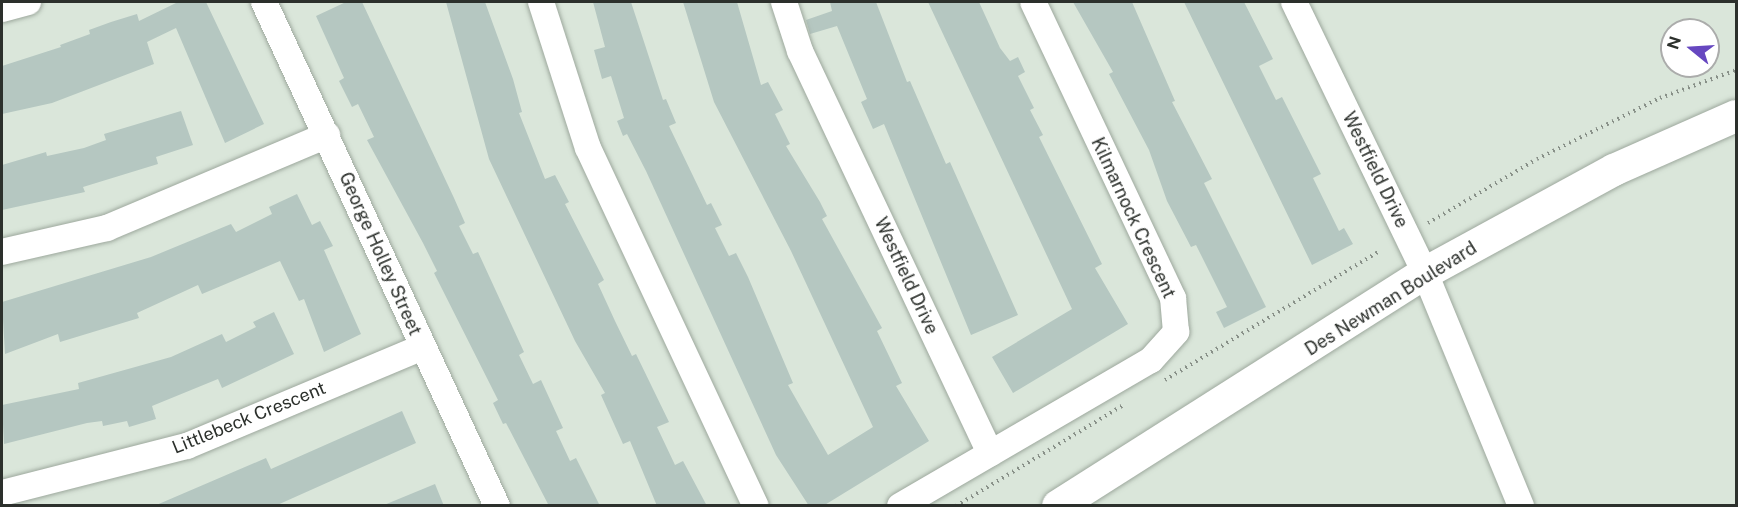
<!DOCTYPE html>
<html>
<head>
<meta charset="utf-8">
<style>
  body { margin:0 }
  #map { position:relative; width:1738px; height:507px; overflow:hidden; background:#dae6da; font-family:"Public Sans",sans-serif }
  div>[style] { position:absolute }
  [style*='--x'] { left:calc(var(--x)*1px); top:calc(var(--y)*1px); width:calc(var(--w)*1px); rotate:calc(var(--a)*1deg) }
  .building>* { inset:0; background:#b5c7c1 }
  .path>* { height:4px; margin-top:-2px; transform-origin:0; background:repeating-linear-gradient(90deg,#889088 0 1.5px,transparent 0 6px) }
  .roads { filter:drop-shadow(0 0 2px #9da89d) drop-shadow(0 0 2px #9da89d) }
  .minor>* { height:26px; margin:-13px; padding:0 13px; transform-origin:13px; border-radius:13px; background:#fff }
  .tertiary>* { height:32px; margin:-16px; padding:0 16px; transform-origin:16px; border-radius:16px; background:#fff }
  span { translate:-50% -50%; white-space:nowrap; text-align:center; line-height:1.15; -webkit-text-stroke:4.5px #fff; paint-order:stroke }
  .street-label { font-size:18px; color:#2c302c }
  .frame { position:absolute; inset:0; border:3px solid #2c302c; pointer-events:none }
  .north { position:absolute; left:1660px; top:18px; width:60px; height:60px; box-sizing:border-box; background:#fff; border:2px solid #abacab; border-radius:50%; rotate:288deg; font-size:16px; font-weight:700; line-height:24px; text-align:center; color:#2c302c }
  .north::after { content:''; display:block; margin:auto; width:21px; height:27px; background:#6647c0; clip-path:polygon(50% 0,100% 100%,50% 72%,0 100%) }
</style>
</head>
<body>
<div id="map">
  <div class="building">
    <div style="clip-path:polygon(178px 2px,206px 2px,264px 124px,225px 143px,176px 28px,147px 42px,154px 64px,52px 103px,2px 114px,2px 66px,61px 47px,60px 45px,90px 34px,89px 30px,111px 22px,137px 14px,139px 21px)"></div>
    <div style="clip-path:polygon(346px 2px,362px 2px,454px 198px,465px 223px,459px 226px,473px 254px,478px 252px,524px 352px,519px 355px,533px 384px,541px 380px,563px 428px,556px 431px,570px 461px,576px 458px,600px 506px,549px 506px,506px 423px,503px 424px,493px 403px,498px 400px,434px 273px,437px 271px,423px 243px,367px 140px,374px 137px,358px 104px,352px 107px,339px 81px,344px 78px,316px 16px)"></div>
    <div style="clip-path:polygon(446px 2px,485px 2px,513px 79px,522px 112px,519px 113px,545px 179px,555px 175px,569px 202px,565px 204px,604px 280px,598px 284px,615px 321px,632px 356px,636px 354px,669px 422px,657px 427px,675px 465px,683px 461px,707px 506px,657px 506px,630px 441px,623px 444px,601px 395px,605px 393px,575px 341px,489px 159px)"></div>
    <div style="clip-path:polygon(593px 2px,631px 2px,663px 100px,666px 99px,676px 123px,669px 126px,707px 205px,711px 203px,722px 225px,715px 228px,729px 256px,736px 253px,748px 277px,793px 383px,788px 385px,828px 455px,873px 427px,791px 251px,714px 102px,683px 2px,737px 2px,761px 85px,768px 82px,783px 110px,775px 114px,790px 144px,786px 146px,820px 202px,827px 216px,822px 219px,882px 328px,877px 331px,902px 383px,896px 386px,929px 441px,823px 506px,809px 506px,776px 455px,646px 171px,627px 134px,623px 136px,617px 121px,624px 118px,611px 76px,602px 79px,594px 50px,605px 47px)"></div>
    <div style="clip-path:polygon(830px 2px,876px 2px,907px 82px,910px 81px,946px 164px,950px 162px,1018px 315px,971px 335px,884px 124px,873px 129px,861px 102px,867px 99px,837px 26px,810px 34px,806px 20px,832px 11px)"></div>
    <div style="clip-path:polygon(928px 2px,979px 2px,1000px 48px,1010px 61px,1018px 57px,1025px 72px,1018px 76px,1034px 108px,1030px 110px,1043px 135px,1039px 137px,1102px 264px,1095px 268px,1128px 324px,1013px 393px,992px 357px,1072px 309px)"></div>
    <div style="clip-path:polygon(1073px 2px,1132px 2px,1175px 101px,1172px 102px,1212px 179px,1204px 183px,1266px 307px,1224px 328px,1216px 312px,1227px 307px,1196px 245px,1191px 247px,1167px 201px,1149px 150px,1109px 74px,1113px 72px)"></div>
    <div style="clip-path:polygon(1184px 2px,1244px 2px,1273px 59px,1259px 66px,1276px 100px,1282px 97px,1321px 174px,1313px 178px,1339px 231px,1344px 228px,1353px 244px,1312px 265px)"></div>
    <div style="clip-path:polygon(181px 111px,193px 145px,156px 157px,158px 164px,83px 187px,85px 192px,2px 210px,2px 165px,46px 152px,47px 156px,84px 148px,106px 140px,104px 134px)"></div>
    <div style="clip-path:polygon(297px 194px,312px 225px,320px 221px,333px 246px,324px 250px,361px 334px,324px 352px,304px 299px,299px 301px,280px 261px,202px 294px,198px 285px,137px 313px,139px 318px,60px 342px,58px 334px,5px 354px,2px 302px,151px 257px,231px 224px,236px 232px,272px 214px,269px 207px)"></div>
    <div style="clip-path:polygon(274px 312px,294px 354px,222px 388px,218px 379px,152px 406px,156px 419px,129px 427px,127px 421px,103px 426px,102px 421px,87px 423px,4px 444px,2px 405px,79px 389px,78px 383px,171px 357px,222px 334px,226px 342px,256px 327px,253px 322px)"></div>
    <div style="clip-path:polygon(402px 411px,416px 443px,275px 506px,154px 506px,266px 458px,271px 469px)"></div>
    <div style="clip-path:polygon(435px 484px,444px 506px,384px 506px,384px 505px)"></div>
  </div>
  <div class="path">
    <div style="--x:1428;--y:223;--w:126;--a:-30.4"></div>
    <div style="--x:1537;--y:159;--w:137;--a:-26.4"></div>
    <div style="--x:1660;--y:98;--w:81;--a:-20.2"></div>
    <div style="--x:1165;--y:380;--w:251;--a:-31"></div>
    <div style="--x:956;--y:506;--w:197;--a:-31.1"></div>
  </div>
  <div class="roads">
    <div class="minor">
      <div style="--x:264;--y:2;--w:555;--a:65.19"></div>
      <div style="--x:541;--y:2;--w:153;--a:72.2"></div>
      <div style="--x:588;--y:148;--w:395;--a:64.9"></div>
      <div style="--x:784;--y:2;--w:52;--a:71.9"></div>
      <div style="--x:800;--y:51;--w:445;--a:64.7"></div>
      <div style="--x:1294;--y:2;--w:301;--a:64.2"></div>
      <div style="--x:1425;--y:273;--w:252;--a:67.6"></div>
      <div style="--x:2;--y:9;--w:27;--a:-15"></div>
      <div style="--x:2;--y:252;--w:108;--a:-12.9"></div>
      <div style="--x:107;--y:228;--w:239;--a:-22.9"></div>
      <div style="--x:2;--y:493;--w:191;--a:-14.3"></div>
      <div style="--x:187;--y:446;--w:255;--a:-22.8"></div>
      <div style="--x:900;--y:506;--w:290;--a:-30.2"></div>
      <div style="--x:1151;--y:360;--w:38;--a:-48"></div>
      <div style="--x:1176;--y:332;--w:34;--a:-95"></div>
      <div style="--x:1173;--y:298;--w:327;--a:-115.3"></div>
    </div>
    <div class="tertiary">
      <div style="--x:1058;--y:506;--w:435;--a:-32.4"></div>
      <div style="--x:1425;--y:273;--w:215;--a:-28.6"></div>
      <div style="--x:1614;--y:170;--w:133;--a:-23.9"></div>
    </div>
  </div>
  <div class="street-label">
    <span style="left:1375px;top:170px;rotate:64deg">Westfield Drive</span>
    <span style="left:1133px;top:218px;rotate:65deg">Kilmarnock Crescent</span>
    <span style="left:380px;top:254px;rotate:66deg">George Holley Street</span>
    <span style="left:906px;top:276px;rotate:65deg">Westfield Drive</span>
    <span style="left:1391px;top:299px;rotate:-32deg">Des Newman Boulevard</span>
    <span style="left:249px;top:418px;rotate:-22deg">Littlebeck Crescent</span>
  </div>
  <div class="frame"></div>
  <div class="north">N</div>
</div>
</body>
</html>
